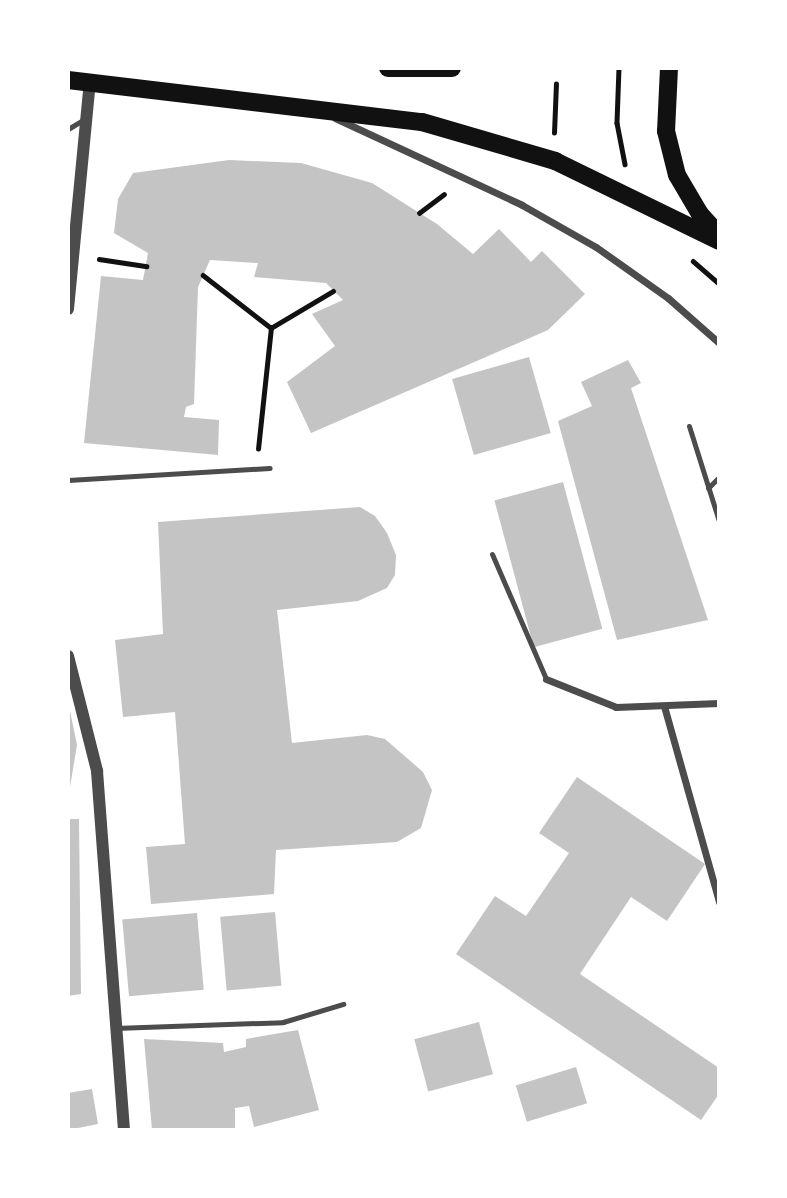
<!DOCTYPE html>
<html>
<head>
<meta charset="utf-8">
<style>
  body { margin:0 }
  #map { position:relative; width:787px; height:1198px; overflow:hidden; background:#fff; font-family:"PT Serif",serif }
  div>[style] { position:absolute }
  [style*='--x'] { left:calc(var(--x)*1px); top:calc(var(--y)*1px); width:calc(var(--w)*1px); rotate:calc(var(--a)*1deg) }
  .building>* { inset:0; background:#c4c4c4; transform-origin:0 0 }
  .path>* { height:4.5px; margin:-2.25px; padding:0 2.25px; transform-origin:2.25px; border-radius:2.25px; background:#111 }
  .service>* { height:5px; margin:-2.5px; padding:0 2.5px; transform-origin:2.5px; border-radius:2.5px; background:#4c4c4c }
  .minor>* { height:7px; margin:-3.5px; padding:0 3.5px; transform-origin:3.5px; border-radius:3.5px; background:#4c4c4c }
  .tertiary>* { height:12px; margin:-6px; padding:0 6px; transform-origin:6px; border-radius:6px; background:#4c4c4c }
  .primary>* { height:18px; margin:-9px; padding:0 9px; transform-origin:9px; border-radius:9px; background:#111 }
  span { translate:-50% -50%; white-space:nowrap; text-align:center; line-height:1.15; -webkit-text-stroke:5px #fff; paint-order:stroke }
  .frame { position:absolute; inset:0; border:70px solid #fff; pointer-events:none }
</style>
</head>
<body>
<div id="map">
  <div class="building">
    <div style="clip-path:polygon(229px 160px,301px 163px,372px 183px,437px 224px,473px 254px,499px 229px,531px 262px,542px 251px,585px 294px,548px 330px,311px 433px,287px 382px,335px 346px,312px 314px,343px 300px,326px 283px,254px 277px,258px 263px,210px 260px,198px 287px,194px 404px,186px 407px,184px 417px,219px 420px,218px 455px,84px 443px,101px 276px,143px 280px,148px 253px,114px 233px,118px 199px,133px 173px)"></div>
    <div style="left:529px;top:357px;width:79px;height:80px;rotate:74deg"></div>
    <div style="clip-path:polygon(628px 360px,641px 383px,631px 388px,708px 620px,617px 640px,558px 421px,592px 406px,581px 382px)"></div>
    <div style="left:563px;top:482px;width:152px;height:71px;rotate:75deg"></div>
    <div style="clip-path:polygon(360px 507px,375px 516px,387px 533px,396px 555px,395px 575px,387px 588px,358px 601px,277px 610px,292px 743px,367px 735px,385px 739px,423px 772px,432px 790px,421px 828px,397px 842px,276px 850px,274px 894px,151px 904px,146px 847px,185px 844px,175px 712px,123px 717px,115px 640px,163px 634px,158px 522px)"></div>
    <div style="clip-path:polygon(69px 706px,77px 745px,70px 787px,68px 786px)"></div>
    <div style="clip-path:polygon(577px 777px,705px 864px,667px 921px,631px 897px,580px 974px,719px 1068px,719px 1094px,701px 1120px,456px 954px,495px 896px,526px 916px,569px 853px,539px 833px)"></div>
    <div style="clip-path:polygon(68px 819px,79px 819px,81px 994px,68px 996px)"></div>
    <div style="left:275px;top:912px;width:74px;height:55px;rotate:85deg"></div>
    <div style="left:197px;top:913px;width:77px;height:75px;rotate:85deg"></div>
    <div style="left:479px;top:1022px;width:54px;height:67px;rotate:75deg"></div>
    <div style="clip-path:polygon(298px 1030px,319px 1110px,254px 1127px,249px 1106px,235px 1108px,235px 1130px,152px 1130px,144px 1039px,223px 1043px,224px 1052px,246px 1047px,246px 1039px)"></div>
    <div style="left:576px;top:1067px;width:38px;height:63px;rotate:73deg"></div>
    <div style="clip-path:polygon(92px 1089px,98px 1124px,68px 1130px,68px 1093px)"></div>
  </div>
  <div class="path">
    <div style="--x:619;--y:68;--w:55;--a:92.1"></div>
    <div style="--x:617;--y:123;--w:42;--a:79"></div>
    <div style="--x:554;--y:133;--w:49;--a:-87.7"></div>
    <div style="--x:419;--y:213;--w:31;--a:-37"></div>
    <div style="--x:99;--y:259;--w:48;--a:8.5"></div>
    <div style="--x:693;--y:261;--w:35;--a:41"></div>
    <div style="--x:203;--y:275;--w:86;--a:37.9"></div>
    <div style="--x:271;--y:328;--w:72;--a:-30.8"></div>
    <div style="--x:258;--y:449;--w:122;--a:-83.9"></div>
  </div>
  <div class="service">
    <div style="--x:68;--y:129;--w:21;--a:-31"></div>
    <div style="--x:689;--y:426;--w:100;--a:72.5"></div>
    <div style="--x:68;--y:480;--w:202;--a:-3.4"></div>
    <div style="--x:708;--y:488;--w:16;--a:-45"></div>
    <div style="--x:492;--y:554;--w:136;--a:66.6"></div>
    <div style="--x:115;--y:1028;--w:168;--a:-2"></div>
    <div style="--x:283;--y:1022;--w:63;--a:-16.7"></div>
  </div>
  <div class="minor">
    <div style="--x:335;--y:118;--w:206;--a:24.9"></div>
    <div style="--x:522;--y:205;--w:85;--a:29.6"></div>
    <div style="--x:596;--y:247;--w:88;--a:35.3"></div>
    <div style="--x:668;--y:298;--w:68;--a:41.4"></div>
    <div style="--x:546;--y:679;--w:75;--a:21.8"></div>
    <div style="--x:616;--y:707;--w:103;--a:-2.2"></div>
    <div style="--x:664;--y:706;--w:204;--a:74.3"></div>
  </div>
  <div class="tertiary">
    <div style="--x:68;--y:309;--w:228;--a:-84.5"></div>
    <div style="--x:68;--y:656;--w:119;--a:75.8"></div>
    <div style="--x:97;--y:771;--w:360;--a:85.7"></div>
  </div>
  <div class="primary">
    <div style="--x:388;--y:68;--w:64;--a:0"></div>
    <div style="--x:669;--y:68;--w:63;--a:92.7"></div>
    <div style="--x:666;--y:131;--w:45;--a:76"></div>
    <div style="--x:677;--y:175;--w:45;--a:59.5"></div>
    <div style="--x:700;--y:214;--w:28;--a:48"></div>
    <div style="--x:68;--y:80;--w:356;--a:6.8"></div>
    <div style="--x:422;--y:122;--w:139;--a:16.3"></div>
    <div style="--x:555;--y:161;--w:182;--a:26"></div>
  </div>
  <div class="frame"></div>
</div>
</body>
</html>
